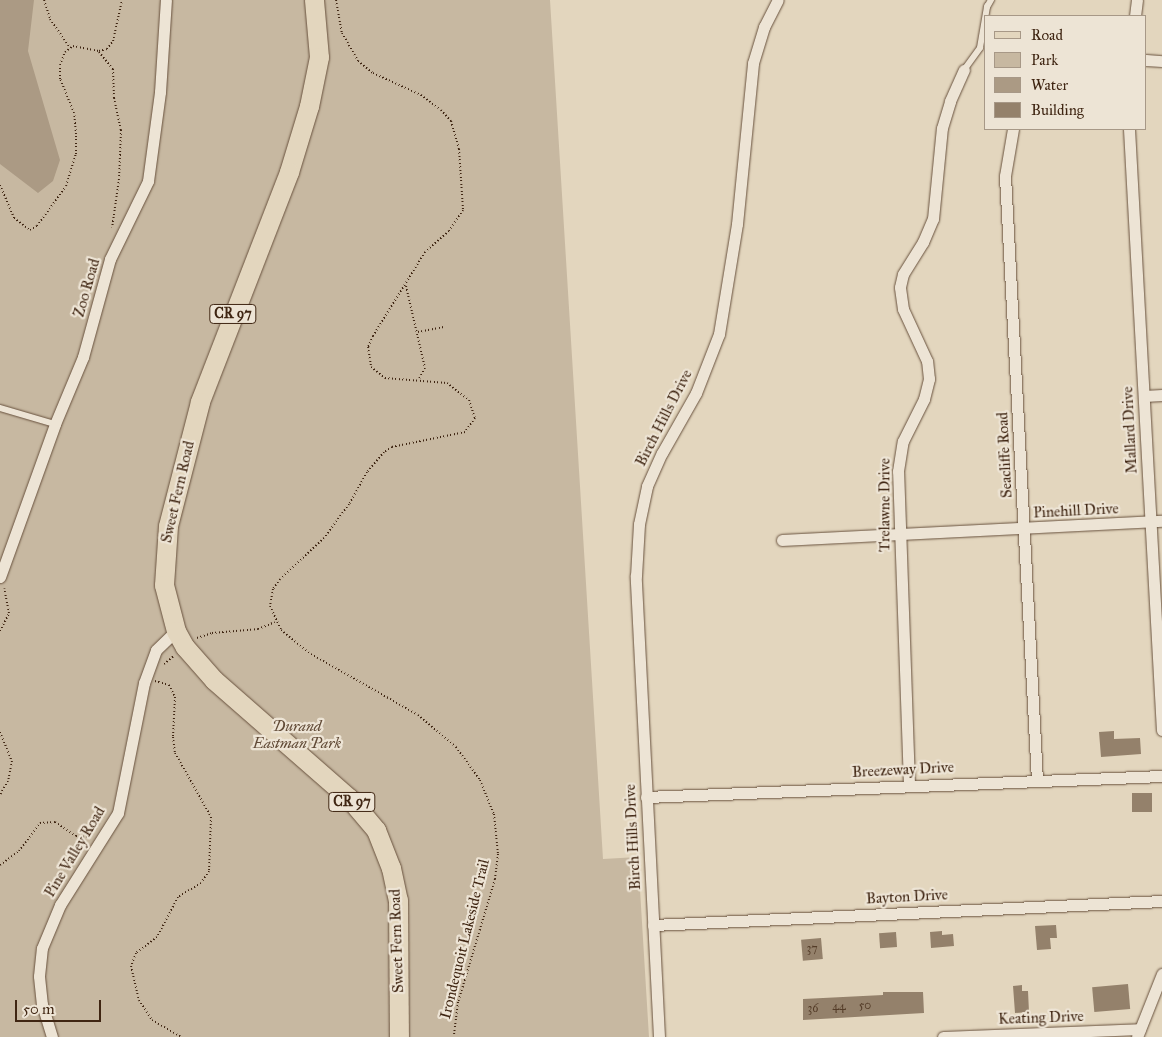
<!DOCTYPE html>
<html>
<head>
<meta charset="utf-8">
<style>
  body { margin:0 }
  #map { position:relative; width:1162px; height:1037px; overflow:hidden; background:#e3d6be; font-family:"IM FELL Great Primer",serif }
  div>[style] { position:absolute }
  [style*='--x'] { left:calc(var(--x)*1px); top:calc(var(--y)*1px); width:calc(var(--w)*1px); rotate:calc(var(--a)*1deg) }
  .green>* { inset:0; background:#c7b8a1 }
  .water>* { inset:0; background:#ab9a84 }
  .building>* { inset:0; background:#94816b; transform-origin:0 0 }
  .path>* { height:2px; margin-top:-1px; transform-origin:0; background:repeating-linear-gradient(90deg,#3f2512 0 1px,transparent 0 3.5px) }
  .roads { filter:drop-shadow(0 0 1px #68513d) drop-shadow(0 0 1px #68513d) }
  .service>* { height:5.5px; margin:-2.75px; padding:0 2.75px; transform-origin:2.75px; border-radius:2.75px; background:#ede4d5 }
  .minor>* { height:11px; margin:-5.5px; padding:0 5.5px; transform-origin:5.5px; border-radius:5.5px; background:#ede4d5 }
  .primary>* { height:19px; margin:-9.5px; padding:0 9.5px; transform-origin:9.5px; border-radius:9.5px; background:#e3d6be }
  span { translate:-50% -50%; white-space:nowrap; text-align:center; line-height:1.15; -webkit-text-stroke:4.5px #ede4d5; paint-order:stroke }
  .number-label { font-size:12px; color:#543c28 }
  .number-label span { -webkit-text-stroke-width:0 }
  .shield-label span { padding:1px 4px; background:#ede4d5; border:1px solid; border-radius:4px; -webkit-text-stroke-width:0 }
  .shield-label { font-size:14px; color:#3f2512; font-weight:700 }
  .street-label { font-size:15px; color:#3f2512 }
  .park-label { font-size:15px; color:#614a36; font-style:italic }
  .legend { position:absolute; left:984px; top:15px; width:162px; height:115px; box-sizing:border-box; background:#ede4d5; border:1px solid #a79887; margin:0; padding:6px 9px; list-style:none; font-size:15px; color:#3f2512 }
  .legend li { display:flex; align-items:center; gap:10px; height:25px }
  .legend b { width:25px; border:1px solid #a79887 }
  .scale { position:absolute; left:15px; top:1000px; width:86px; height:22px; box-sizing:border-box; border:2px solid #3f2512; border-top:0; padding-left:6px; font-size:15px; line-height:18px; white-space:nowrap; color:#3f2512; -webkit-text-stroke:4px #ede4d5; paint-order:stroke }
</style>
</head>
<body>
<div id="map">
  <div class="green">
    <div style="clip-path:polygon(0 0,550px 0,603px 859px,638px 857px,649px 1037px,0 1037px)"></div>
  </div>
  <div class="water">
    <div style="clip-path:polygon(0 0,34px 0,28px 51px,60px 160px,53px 181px,38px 193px,0 164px)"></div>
  </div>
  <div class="building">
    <div style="clip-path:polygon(1114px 731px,1114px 739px,1140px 738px,1141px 754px,1101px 757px,1099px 732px)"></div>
    <div style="left:1132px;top:793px;width:20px;height:19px"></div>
    <div style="clip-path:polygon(1056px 925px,1057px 938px,1050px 938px,1051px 949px,1037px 950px,1035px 926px)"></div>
    <div style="clip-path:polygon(942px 931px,942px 935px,953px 934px,954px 946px,931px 948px,930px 932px)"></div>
    <div style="left:896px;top:932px;width:15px;height:17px;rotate:86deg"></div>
    <div style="left:821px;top:938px;width:21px;height:20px;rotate:85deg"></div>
    <div style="left:1128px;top:984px;width:25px;height:36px;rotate:85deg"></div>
    <div style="clip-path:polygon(1022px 985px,1022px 991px,1028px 991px,1029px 1012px,1015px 1013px,1013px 986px)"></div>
    <div style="clip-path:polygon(883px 992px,923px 992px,924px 1013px,803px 1020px,803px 999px,883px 995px)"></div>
  </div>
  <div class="path">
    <div style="--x:44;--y:0;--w:20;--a:72"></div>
    <div style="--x:50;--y:19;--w:35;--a:55"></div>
    <div style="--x:336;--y:0;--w:34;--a:80"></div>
    <div style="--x:342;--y:33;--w:32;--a:60"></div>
    <div style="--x:358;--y:61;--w:19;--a:39"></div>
    <div style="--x:373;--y:73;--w:53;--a:24.6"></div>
    <div style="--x:421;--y:95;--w:25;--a:37"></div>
    <div style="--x:441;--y:110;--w:15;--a:48"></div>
    <div style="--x:451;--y:121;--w:29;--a:74"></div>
    <div style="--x:459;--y:149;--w:61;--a:86.2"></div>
    <div style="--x:463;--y:210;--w:25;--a:124"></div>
    <div style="--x:449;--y:231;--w:32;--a:139"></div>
    <div style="--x:425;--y:252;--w:99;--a:121.8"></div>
    <div style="--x:373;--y:336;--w:12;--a:114"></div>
    <div style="--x:368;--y:347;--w:20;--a:81"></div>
    <div style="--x:371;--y:367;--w:18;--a:38"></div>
    <div style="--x:385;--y:378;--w:62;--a:4.6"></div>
    <div style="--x:447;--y:383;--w:28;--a:38"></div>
    <div style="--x:469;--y:400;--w:19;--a:72"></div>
    <div style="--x:475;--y:418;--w:17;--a:126"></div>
    <div style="--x:465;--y:432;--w:75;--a:168.4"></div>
    <div style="--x:392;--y:447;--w:9;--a:148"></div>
    <div style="--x:384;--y:452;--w:26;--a:130"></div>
    <div style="--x:367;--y:472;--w:37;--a:119"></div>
    <div style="--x:349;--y:504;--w:42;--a:126.3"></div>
    <div style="--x:324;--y:538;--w:60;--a:137"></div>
    <div style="--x:280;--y:579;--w:12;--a:125"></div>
    <div style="--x:273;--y:589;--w:17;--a:100"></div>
    <div style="--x:270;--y:606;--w:26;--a:65"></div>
    <div style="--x:281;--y:630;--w:38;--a:39"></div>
    <div style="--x:311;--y:654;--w:123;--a:29.7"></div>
    <div style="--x:418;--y:715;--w:50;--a:40.1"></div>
    <div style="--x:456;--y:747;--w:41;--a:54"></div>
    <div style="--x:480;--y:780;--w:37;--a:68"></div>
    <div style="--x:494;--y:814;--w:40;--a:84.3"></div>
    <div style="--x:498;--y:854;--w:25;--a:97"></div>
    <div style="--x:495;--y:879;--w:128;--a:106.7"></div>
    <div style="--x:458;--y:1002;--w:35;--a:97"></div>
    <div style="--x:99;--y:52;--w:22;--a:51"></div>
    <div style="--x:113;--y:69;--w:29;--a:88"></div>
    <div style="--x:114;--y:98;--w:33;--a:78"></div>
    <div style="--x:121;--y:130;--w:49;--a:92.3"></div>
    <div style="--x:119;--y:179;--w:49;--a:98.1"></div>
    <div style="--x:0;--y:185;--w:36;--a:67"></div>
    <div style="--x:14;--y:218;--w:20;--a:37"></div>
    <div style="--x:30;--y:230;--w:8;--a:-30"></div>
    <div style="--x:37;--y:226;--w:49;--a:-54.1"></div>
    <div style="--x:66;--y:186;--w:34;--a:-73"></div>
    <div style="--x:76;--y:154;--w:20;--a:-90"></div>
    <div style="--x:76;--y:134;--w:21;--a:-95"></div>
    <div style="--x:74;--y:113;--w:37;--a:-112"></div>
    <div style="--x:60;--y:79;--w:14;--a:-90"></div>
    <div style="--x:60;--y:65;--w:14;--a:-69"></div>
    <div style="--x:65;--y:52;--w:10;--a:-37"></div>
    <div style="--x:73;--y:46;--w:26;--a:11"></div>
    <div style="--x:99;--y:51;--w:8;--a:-14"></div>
    <div style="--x:107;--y:49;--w:10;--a:-53"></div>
    <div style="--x:113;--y:41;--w:42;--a:-77.6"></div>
    <div style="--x:406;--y:286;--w:84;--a:77"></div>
    <div style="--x:425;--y:368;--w:13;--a:119"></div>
    <div style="--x:418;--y:332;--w:26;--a:-11"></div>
    <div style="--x:0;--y:631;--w:20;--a:-63"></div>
    <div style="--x:9;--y:613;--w:25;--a:-101"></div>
    <div style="--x:197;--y:638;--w:16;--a:-18"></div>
    <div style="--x:212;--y:633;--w:46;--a:-5"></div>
    <div style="--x:258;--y:629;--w:18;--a:-22"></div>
    <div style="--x:164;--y:664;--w:13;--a:-39"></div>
    <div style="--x:155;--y:681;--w:15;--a:16"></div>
    <div style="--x:169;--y:685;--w:13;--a:63"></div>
    <div style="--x:175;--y:697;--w:40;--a:92.9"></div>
    <div style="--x:173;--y:737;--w:16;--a:83"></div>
    <div style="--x:175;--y:753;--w:73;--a:60.6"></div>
    <div style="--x:211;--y:817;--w:54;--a:92.1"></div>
    <div style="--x:209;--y:871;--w:14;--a:124"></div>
    <div style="--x:201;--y:883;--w:27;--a:149"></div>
    <div style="--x:178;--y:897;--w:45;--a:117.7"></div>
    <div style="--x:157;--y:937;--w:26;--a:143"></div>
    <div style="--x:136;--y:953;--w:14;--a:111"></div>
    <div style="--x:131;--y:966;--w:35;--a:77"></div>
    <div style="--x:139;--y:1000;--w:24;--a:57"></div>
    <div style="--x:152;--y:1020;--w:34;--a:30"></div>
    <div style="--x:0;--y:732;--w:31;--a:68"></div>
    <div style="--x:12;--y:761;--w:20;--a:101"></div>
    <div style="--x:8;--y:781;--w:16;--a:120"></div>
    <div style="--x:0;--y:865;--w:24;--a:-36"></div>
    <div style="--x:19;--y:851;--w:35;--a:-53"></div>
    <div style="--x:40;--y:823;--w:15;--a:-4"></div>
    <div style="--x:55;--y:822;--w:25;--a:34"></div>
    <div style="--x:76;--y:836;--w:14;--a:4"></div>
  </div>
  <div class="roads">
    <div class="service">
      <div style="--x:964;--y:70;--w:27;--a:-54"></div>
      <div style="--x:980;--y:48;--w:42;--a:-80.3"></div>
      <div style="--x:987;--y:7;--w:8;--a:-60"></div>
      <div style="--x:0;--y:408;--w:57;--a:16.2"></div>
    </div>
    <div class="minor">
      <div style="--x:1135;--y:16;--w:16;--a:-83"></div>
      <div style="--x:1146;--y:60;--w:16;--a:4"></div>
      <div style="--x:1013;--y:129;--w:48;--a:99.7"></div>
      <div style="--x:1005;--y:176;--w:605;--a:86.97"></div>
      <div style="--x:1129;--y:129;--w:602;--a:86.86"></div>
      <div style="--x:1144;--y:396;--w:18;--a:-3"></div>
      <div style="--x:782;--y:540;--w:380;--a:-2.9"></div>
      <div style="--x:0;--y:577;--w:163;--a:-70.2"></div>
      <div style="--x:55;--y:424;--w:73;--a:-67.3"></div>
      <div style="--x:83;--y:357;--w:102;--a:-74.6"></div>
      <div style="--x:110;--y:259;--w:87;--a:-64"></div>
      <div style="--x:148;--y:181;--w:90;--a:-82.3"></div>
      <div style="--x:160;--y:92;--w:92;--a:-86.3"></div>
      <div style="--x:909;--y:784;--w:313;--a:-92"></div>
      <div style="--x:898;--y:471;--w:30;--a:-81"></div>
      <div style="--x:903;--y:441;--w:47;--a:-63.4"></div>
      <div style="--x:924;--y:399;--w:21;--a:-76"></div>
      <div style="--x:929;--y:379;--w:18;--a:-96"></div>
      <div style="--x:927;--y:361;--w:57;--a:-114.8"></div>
      <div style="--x:903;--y:309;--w:22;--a:-98"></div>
      <div style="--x:900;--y:287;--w:13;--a:-77"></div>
      <div style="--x:903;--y:274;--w:38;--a:-58"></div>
      <div style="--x:923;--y:242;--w:25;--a:-67"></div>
      <div style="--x:933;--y:219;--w:91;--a:-84.4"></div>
      <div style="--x:942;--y:128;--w:28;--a:-73"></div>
      <div style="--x:950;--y:101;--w:34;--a:-66"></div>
      <div style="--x:646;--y:797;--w:516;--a:-2.33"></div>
      <div style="--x:653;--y:925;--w:510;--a:-2.7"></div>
      <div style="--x:52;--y:1037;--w:34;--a:-107"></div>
      <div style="--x:42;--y:1005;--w:29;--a:-96"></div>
      <div style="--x:39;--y:976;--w:28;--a:-84"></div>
      <div style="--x:42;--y:948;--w:47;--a:-67.3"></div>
      <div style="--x:60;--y:905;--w:109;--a:-57.8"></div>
      <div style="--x:118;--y:813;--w:133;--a:-78.7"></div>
      <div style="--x:144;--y:683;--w:35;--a:-70"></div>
      <div style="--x:156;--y:650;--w:28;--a:-44"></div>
      <div style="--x:659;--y:1037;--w:462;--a:-92.9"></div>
      <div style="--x:636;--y:576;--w:52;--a:-86.7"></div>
      <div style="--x:639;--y:524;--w:39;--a:-78"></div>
      <div style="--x:647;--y:486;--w:36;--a:-66"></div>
      <div style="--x:662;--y:453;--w:69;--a:-60.5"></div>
      <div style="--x:696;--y:393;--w:63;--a:-68.7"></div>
      <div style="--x:719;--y:334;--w:111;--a:-80.7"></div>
      <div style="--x:737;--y:224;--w:162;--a:-84.3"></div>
      <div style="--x:753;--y:63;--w:38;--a:-73"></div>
      <div style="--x:764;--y:27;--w:30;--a:-63"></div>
      <div style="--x:943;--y:1037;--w:197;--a:-2.3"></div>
      <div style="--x:1137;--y:1037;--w:68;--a:-68.4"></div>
    </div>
    <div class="primary">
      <div style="--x:314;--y:0;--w:57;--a:85"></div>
      <div style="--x:319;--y:57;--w:50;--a:101.5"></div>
      <div style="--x:309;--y:106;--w:69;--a:106.9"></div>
      <div style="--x:289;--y:172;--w:247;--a:111.2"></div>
      <div style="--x:200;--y:402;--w:128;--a:104.5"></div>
      <div style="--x:168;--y:526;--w:59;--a:93.9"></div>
      <div style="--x:164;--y:585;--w:48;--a:75.4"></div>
      <div style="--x:176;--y:631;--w:18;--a:61"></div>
      <div style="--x:185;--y:647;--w:44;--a:48.7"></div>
      <div style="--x:214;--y:680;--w:179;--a:41.2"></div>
      <div style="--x:349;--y:798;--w:42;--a:49.8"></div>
      <div style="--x:376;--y:830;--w:41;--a:68.5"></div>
      <div style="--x:391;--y:868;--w:33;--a:78"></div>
      <div style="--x:398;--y:900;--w:137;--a:89.6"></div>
    </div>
  </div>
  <div class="number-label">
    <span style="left:812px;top:949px">37</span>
    <span style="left:865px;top:1006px">50</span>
    <span style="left:839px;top:1007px">44</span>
    <span style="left:813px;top:1009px">36</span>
  </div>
  <div class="shield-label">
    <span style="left:233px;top:314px">CR 97</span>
    <span style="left:352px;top:802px">CR 97</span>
  </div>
  <div class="street-label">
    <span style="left:87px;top:288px;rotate:-74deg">Zoo Road</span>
    <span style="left:664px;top:418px;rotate:-63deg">Birch Hills Drive</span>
    <span style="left:1130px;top:430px;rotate:-93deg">Mallard Drive</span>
    <span style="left:1005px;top:455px;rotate:-93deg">Seacliffe Road</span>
    <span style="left:178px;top:492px;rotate:-77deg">Sweet Fern Road</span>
    <span style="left:885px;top:505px;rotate:-90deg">Trelawne Drive</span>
    <span style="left:1076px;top:511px;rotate:-3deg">Pinehill Drive</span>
    <span style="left:903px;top:770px;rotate:-3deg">Breezeway Drive</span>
    <span style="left:633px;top:837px;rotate:-93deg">Birch Hills Drive</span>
    <span style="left:75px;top:852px;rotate:-59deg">Pine Valley Road</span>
    <span style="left:907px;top:897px;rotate:-3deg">Bayton Drive</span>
    <span style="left:465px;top:939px;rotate:-76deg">Irondequoit Lakeside Trail</span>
    <span style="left:397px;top:941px;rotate:-92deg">Sweet Fern Road</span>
    <span style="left:1041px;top:1018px;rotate:-2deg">Keating Drive</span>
  </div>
  <div class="park-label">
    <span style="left:297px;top:735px">Durand<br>Eastman Park</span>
  </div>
  <ul class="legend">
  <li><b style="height:6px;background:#e3d6be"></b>Road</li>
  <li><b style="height:14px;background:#c7b8a1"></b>Park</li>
  <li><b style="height:14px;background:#ab9a84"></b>Water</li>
  <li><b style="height:14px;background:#94816b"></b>Building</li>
  </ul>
  <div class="scale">50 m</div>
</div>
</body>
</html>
